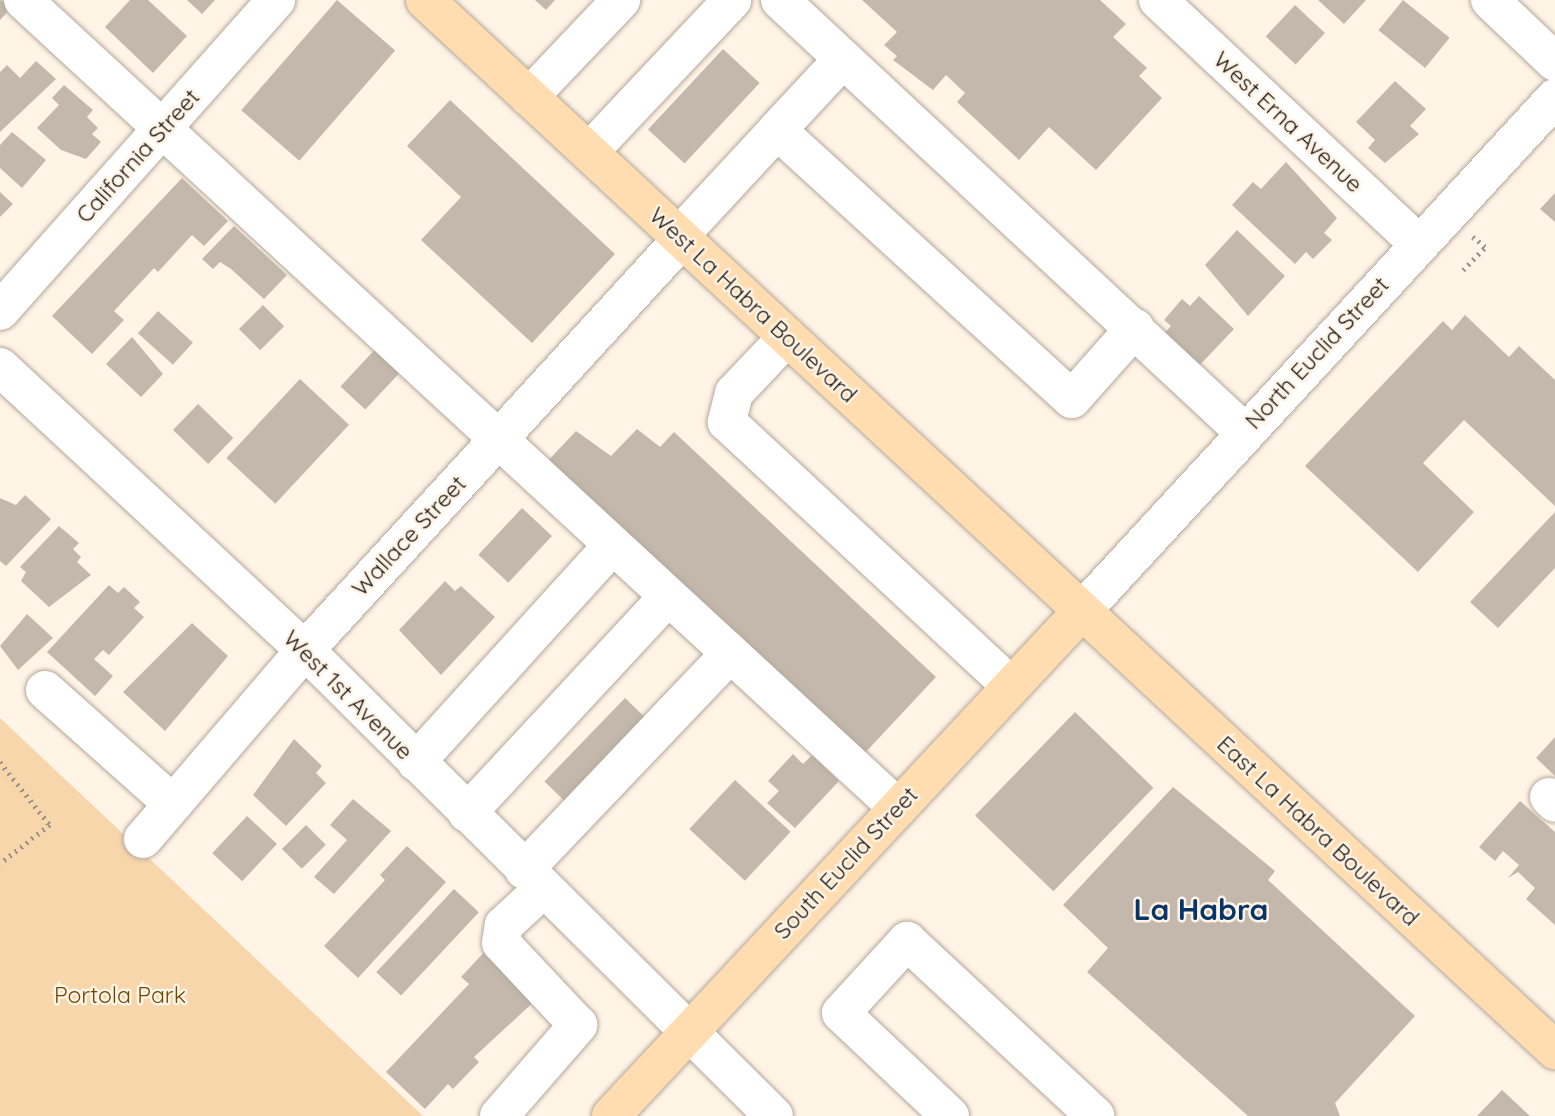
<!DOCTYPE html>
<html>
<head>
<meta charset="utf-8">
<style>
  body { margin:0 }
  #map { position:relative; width:1555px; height:1116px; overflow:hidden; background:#fff4e6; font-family:Quicksand,sans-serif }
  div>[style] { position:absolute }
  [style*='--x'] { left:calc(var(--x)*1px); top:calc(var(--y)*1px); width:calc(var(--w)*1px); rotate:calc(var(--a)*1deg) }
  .green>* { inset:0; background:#f7d6ac }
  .building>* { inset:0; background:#c3b8ab; transform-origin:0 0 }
  .path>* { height:4.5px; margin-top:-2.25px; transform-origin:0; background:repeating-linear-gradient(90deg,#9b9389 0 2px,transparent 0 7px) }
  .roads { filter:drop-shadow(0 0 2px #b3a89b) drop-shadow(0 0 2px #b3a89b) }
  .minor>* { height:38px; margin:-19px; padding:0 19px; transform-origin:19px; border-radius:19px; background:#fff }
  .major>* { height:38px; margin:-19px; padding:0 19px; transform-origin:19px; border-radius:19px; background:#ffddb0 }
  span { translate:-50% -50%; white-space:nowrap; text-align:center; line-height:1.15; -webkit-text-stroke:5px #fff4e6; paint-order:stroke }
  .street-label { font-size:23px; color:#1b1712 }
  .park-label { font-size:23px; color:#6d4702 }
  .district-label { font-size:30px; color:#053667; font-weight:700 }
</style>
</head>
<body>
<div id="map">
  <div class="green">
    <div style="clip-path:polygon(0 718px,423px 1116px,0 1116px)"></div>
  </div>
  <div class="building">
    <div style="clip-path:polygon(0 0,14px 5px,0 20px)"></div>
    <div style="clip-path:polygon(130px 0,148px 0,187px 36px,153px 73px,105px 27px)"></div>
    <div style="clip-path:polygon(187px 0,215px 0,202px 14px)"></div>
    <div style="left:337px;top:0;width:77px;height:146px;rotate:41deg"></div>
    <div style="clip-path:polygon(535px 0,555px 0,546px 10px)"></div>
    <div style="clip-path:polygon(862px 0,1100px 0,1126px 24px,1113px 37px,1147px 68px,1139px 76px,1162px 98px,1096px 170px,1049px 127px,1019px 160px,957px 102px,965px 93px,946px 75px,933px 90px,893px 60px,897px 56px,884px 45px,897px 32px)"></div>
    <div style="clip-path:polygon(1318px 0,1366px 0,1344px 24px)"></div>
    <div style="left:1403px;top:0;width:60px;height:39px;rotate:39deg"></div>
    <div style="left:1295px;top:5px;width:41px;height:43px;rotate:43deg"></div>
    <div style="left:723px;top:49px;width:50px;height:110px;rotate:43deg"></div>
    <div style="clip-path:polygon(36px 61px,56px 79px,0 132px,0 72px,7px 65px,20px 78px)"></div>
    <div style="clip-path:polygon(1395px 81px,1426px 109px,1410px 126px,1419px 134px,1385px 163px,1368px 148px,1375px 140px,1356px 122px)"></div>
    <div style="clip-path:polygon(64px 85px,93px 110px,87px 117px,98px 128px,92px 134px,101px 142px,86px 159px,61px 150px,37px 128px,59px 105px,52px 98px)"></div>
    <div style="clip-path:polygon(450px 100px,615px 254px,532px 343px,421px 240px,461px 197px,407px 146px)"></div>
    <div style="clip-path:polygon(12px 132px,46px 160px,22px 188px,0 168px,0 145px)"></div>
    <div style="clip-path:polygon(1286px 162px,1337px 218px,1324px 233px,1332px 240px,1313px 259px,1306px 252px,1295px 264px,1232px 205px,1253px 182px,1261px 189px)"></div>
    <div style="clip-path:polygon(182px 178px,228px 221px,204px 246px,192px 235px,158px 272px,154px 268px,114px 311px,124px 320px,92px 354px,52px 316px)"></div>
    <div style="clip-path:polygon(0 192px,13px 204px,0 217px)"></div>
    <div style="clip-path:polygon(1555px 193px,1555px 222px,1540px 209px)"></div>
    <div style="clip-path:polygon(234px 226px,287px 275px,264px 299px,231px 269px,220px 262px,213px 269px,202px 259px)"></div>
    <div style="clip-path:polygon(1237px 230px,1285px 276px,1248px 316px,1205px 265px)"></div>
    <div style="clip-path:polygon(1199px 296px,1234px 329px,1197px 368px,1163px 335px,1171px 326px,1164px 320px,1182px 299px,1190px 306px)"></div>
    <div style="left:263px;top:305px;width:30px;height:34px;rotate:45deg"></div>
    <div style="left:158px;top:311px;width:47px;height:30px;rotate:42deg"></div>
    <div style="clip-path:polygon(1465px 315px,1509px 357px,1519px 346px,1555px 380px,1555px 506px,1464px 420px,1423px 463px,1474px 512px,1418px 572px,1305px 466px,1443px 321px,1452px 330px)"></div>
    <div style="clip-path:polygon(132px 337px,163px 374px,141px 397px,106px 364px)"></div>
    <div style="left:380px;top:344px;width:34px;height:58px;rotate:43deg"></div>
    <div style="left:300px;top:379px;width:67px;height:108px;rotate:43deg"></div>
    <div style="left:198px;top:404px;width:49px;height:36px;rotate:44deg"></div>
    <div style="clip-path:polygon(637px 429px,660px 447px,674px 432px,936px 677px,863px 755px,544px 465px,576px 431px,611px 456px)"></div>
    <div style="clip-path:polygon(25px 495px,51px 519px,6px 566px,0 561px,0 498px,16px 505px)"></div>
    <div style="left:522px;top:508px;width:41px;height:64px;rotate:43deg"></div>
    <div style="clip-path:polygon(1555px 512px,1555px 568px,1498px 628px,1470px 602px)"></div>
    <div style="clip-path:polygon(59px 526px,79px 543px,73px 549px,81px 557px,77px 562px,91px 575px,49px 607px,21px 581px,26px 572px,20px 567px)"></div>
    <div style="clip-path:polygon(445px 581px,455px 591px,461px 586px,495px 617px,441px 675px,399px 630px)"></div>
    <div style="clip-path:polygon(109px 585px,118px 593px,124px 587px,140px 602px,134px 608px,144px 617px,109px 655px,103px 650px,94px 659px,113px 676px,95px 696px,47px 652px)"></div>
    <div style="clip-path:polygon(27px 614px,53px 638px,18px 670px,0 646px)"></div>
    <div style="clip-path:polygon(192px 623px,228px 656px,165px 731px,123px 692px)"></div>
    <div style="left:625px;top:698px;width:36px;height:116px;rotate:44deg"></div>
    <div style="left:1075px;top:712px;width:109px;height:144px;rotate:44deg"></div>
    <div style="clip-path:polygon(1555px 737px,1555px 776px,1536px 758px)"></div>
    <div style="clip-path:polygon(294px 739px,322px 766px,316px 773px,326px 783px,286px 826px,253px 795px)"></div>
    <div style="clip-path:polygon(793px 754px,803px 764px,812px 755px,839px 781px,795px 828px,767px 803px,779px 791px,768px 781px)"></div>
    <div style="left:735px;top:780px;width:76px;height:67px;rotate:43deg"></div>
    <div style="clip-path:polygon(1173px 787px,1275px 871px,1268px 880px,1415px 1016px,1335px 1103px,1340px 1116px,1248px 1116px,1087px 972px,1108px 948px,1063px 905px)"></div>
    <div style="clip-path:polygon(353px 799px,391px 831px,334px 894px,314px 877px,347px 840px,330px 825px)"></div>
    <div style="clip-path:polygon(1520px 801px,1555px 832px,1555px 925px,1526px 899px,1535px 888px,1518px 872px,1508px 878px,1519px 865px,1503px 851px,1495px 861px,1479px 847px)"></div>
    <div style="left:247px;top:816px;width:41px;height:51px;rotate:43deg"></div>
    <div style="left:306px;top:825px;width:28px;height:34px;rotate:45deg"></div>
    <div style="clip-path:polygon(407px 846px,446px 882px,358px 978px,324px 946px,385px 880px,380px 875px)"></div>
    <div style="left:454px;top:889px;width:34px;height:114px;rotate:43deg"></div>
    <div style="clip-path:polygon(486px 950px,538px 998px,474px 1057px,479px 1062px,453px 1089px,448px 1084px,425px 1109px,386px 1072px,469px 984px,461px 977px)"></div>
    <div style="clip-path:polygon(1502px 1090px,1530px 1116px,1477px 1116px)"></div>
  </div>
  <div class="path">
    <div style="--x:1463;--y:270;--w:32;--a:-46"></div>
    <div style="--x:1485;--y:247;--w:16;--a:-142"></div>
    <div style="--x:0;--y:762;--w:80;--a:51.6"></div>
    <div style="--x:50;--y:825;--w:63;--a:142"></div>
  </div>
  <div class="roads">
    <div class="minor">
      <div style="--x:23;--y:0;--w:1191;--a:42.72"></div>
      <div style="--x:780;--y:0;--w:634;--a:42.95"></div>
      <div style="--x:1158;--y:0;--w:357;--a:43.1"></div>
      <div style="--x:1490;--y:0;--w:90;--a:43.6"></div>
      <div style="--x:843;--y:59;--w:97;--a:132.9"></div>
      <div style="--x:777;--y:130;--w:399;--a:42.4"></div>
      <div style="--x:1072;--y:399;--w:95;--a:-48.4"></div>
      <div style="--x:529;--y:97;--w:134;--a:-46.5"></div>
      <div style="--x:589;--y:152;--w:209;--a:-46.7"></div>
      <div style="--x:679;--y:236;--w:144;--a:-47.2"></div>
      <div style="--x:0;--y:311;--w:416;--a:-48.4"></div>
      <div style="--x:787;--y:337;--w:77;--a:133.4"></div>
      <div style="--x:734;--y:393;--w:30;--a:104"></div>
      <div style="--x:727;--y:422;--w:388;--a:42.9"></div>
      <div style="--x:0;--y:367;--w:416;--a:42.9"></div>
      <div style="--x:305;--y:650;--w:661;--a:44.82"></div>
      <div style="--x:1082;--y:611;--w:698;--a:-47.32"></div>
      <div style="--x:45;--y:690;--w:171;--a:41.7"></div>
      <div style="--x:416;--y:762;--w:292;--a:-47.8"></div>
      <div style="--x:1549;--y:797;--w:8;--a:45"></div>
      <div style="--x:467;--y:813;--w:295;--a:-47.1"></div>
      <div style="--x:143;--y:839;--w:249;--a:-49.4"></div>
      <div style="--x:305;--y:650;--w:558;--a:-47.47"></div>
      <div style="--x:524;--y:870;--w:298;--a:-46.4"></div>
      <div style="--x:499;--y:1116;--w:121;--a:-49"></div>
      <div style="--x:578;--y:1025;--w:112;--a:-133.2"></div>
      <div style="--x:501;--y:943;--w:18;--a:-81"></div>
      <div style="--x:504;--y:925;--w:53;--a:-42.7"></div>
      <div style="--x:950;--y:1116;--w:150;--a:-136.6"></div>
      <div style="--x:841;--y:1013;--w:98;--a:-47.5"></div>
      <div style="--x:907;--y:941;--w:257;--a:42.9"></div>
    </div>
    <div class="major">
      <div style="--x:425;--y:0;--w:1543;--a:42.9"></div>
      <div style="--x:611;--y:1116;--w:691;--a:-47"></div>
    </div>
  </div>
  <div class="street-label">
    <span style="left:1288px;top:122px;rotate:43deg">West Erna Avenue</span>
    <span style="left:138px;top:156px;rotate:-48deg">California Street</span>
    <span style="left:753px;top:305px;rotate:43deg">West La Habra Boulevard</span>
    <span style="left:1317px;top:353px;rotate:-47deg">North Euclid Street</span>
    <span style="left:409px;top:536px;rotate:-47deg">Wallace Street</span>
    <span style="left:348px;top:695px;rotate:45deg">West 1st Avenue</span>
    <span style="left:1318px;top:831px;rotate:43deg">East La Habra Boulevard</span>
    <span style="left:846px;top:863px;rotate:-47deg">South Euclid Street</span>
  </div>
  <div class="park-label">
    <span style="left:120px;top:995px">Portola Park</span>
  </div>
  <div class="district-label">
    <span style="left:1201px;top:909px">La Habra</span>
  </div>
</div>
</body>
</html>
